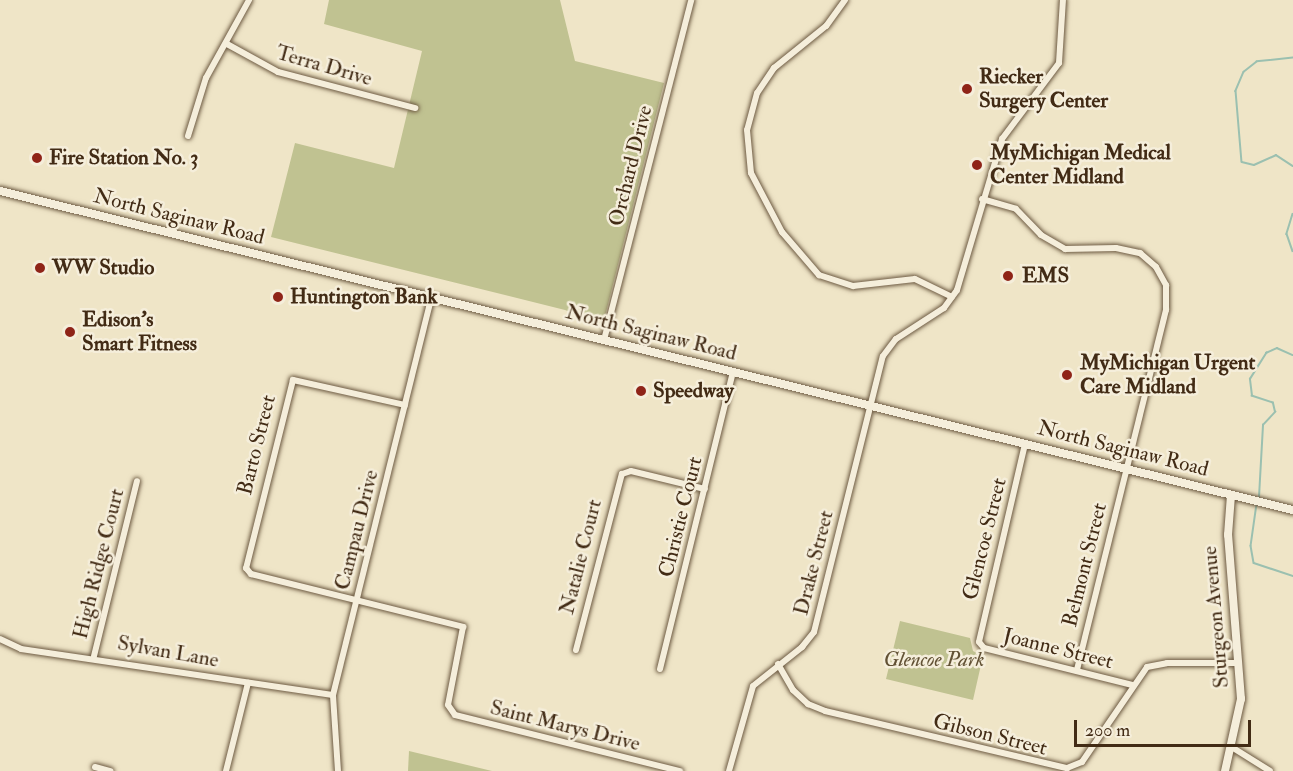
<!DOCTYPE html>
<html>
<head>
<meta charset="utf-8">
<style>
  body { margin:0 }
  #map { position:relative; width:1293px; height:771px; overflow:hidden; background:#efe5c7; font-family:"IM FELL Double Pica",serif }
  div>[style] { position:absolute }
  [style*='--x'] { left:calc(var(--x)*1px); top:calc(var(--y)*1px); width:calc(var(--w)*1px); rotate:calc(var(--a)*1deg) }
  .green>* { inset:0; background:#c0c291 }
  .stream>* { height:1.5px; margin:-0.75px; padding:0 0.75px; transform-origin:0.75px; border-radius:0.75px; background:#9bc0b0 }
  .roads { filter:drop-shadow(0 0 2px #6d5a42) drop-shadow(0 0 2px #6d5a42) }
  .street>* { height:6px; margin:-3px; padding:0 3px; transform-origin:3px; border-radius:3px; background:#f5eedb }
  .secondary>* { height:8px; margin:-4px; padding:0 4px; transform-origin:4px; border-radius:4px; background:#f5eedb }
  .dots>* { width:16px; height:16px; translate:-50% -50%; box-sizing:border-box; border:3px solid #f5eedb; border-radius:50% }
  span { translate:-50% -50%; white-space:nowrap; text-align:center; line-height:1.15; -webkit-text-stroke:5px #f5eedb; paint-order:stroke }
  .street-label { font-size:21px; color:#422b15 }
  .poi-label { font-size:21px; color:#422b15; font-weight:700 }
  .left { translate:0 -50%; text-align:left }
  .park-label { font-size:21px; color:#625134; font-style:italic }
  .scale { position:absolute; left:1074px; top:720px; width:177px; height:27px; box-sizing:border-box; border:3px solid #422b15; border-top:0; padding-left:8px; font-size:18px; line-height:21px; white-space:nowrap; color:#422b15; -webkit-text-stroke:4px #f5eedb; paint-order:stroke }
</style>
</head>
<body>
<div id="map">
  <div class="green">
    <div style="clip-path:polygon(329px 0,560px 0,575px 61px,664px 83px,603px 324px,565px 310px,271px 237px,295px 143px,394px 168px,422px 51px,324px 24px)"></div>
    <div style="clip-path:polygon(900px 621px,970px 638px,973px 651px,983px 656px,973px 700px,886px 679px)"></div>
    <div style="clip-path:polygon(409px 751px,492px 771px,408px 771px)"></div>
  </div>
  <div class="stream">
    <div style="--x:1293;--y:58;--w:36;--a:174"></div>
    <div style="--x:1257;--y:62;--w:16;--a:142"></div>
    <div style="--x:1244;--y:72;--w:21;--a:113"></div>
    <div style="--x:1236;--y:91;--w:71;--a:85.2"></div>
    <div style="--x:1242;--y:162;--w:12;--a:14"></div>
    <div style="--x:1254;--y:165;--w:24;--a:-24"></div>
    <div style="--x:1276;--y:155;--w:20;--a:33"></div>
    <div style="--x:1293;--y:214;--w:21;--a:107"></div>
    <div style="--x:1287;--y:234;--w:18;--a:71"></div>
    <div style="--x:1259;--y:497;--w:72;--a:-86.8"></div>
    <div style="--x:1263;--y:425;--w:18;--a:-47"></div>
    <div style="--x:1275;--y:412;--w:9;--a:-103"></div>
    <div style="--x:1273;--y:403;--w:22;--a:-162"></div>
    <div style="--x:1252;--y:396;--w:17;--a:-97"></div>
    <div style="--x:1250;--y:379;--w:31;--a:-58"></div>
    <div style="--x:1266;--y:353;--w:12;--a:-24"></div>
    <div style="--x:1277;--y:348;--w:17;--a:24"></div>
    <div style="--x:1257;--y:504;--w:42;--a:98.1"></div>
    <div style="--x:1251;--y:546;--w:17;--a:80"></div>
    <div style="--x:1254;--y:563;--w:41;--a:18.4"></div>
  </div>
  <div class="roads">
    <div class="street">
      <div style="--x:845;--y:0;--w:32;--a:126"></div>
      <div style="--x:826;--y:26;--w:67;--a:141.1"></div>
      <div style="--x:774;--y:68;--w:30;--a:124"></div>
      <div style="--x:757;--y:93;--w:38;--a:105"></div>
      <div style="--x:747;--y:130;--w:43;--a:84.7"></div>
      <div style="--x:751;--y:173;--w:67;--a:62.3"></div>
      <div style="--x:782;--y:232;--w:57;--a:49.3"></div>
      <div style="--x:819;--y:275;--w:36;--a:18"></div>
      <div style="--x:853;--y:286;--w:62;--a:-6.4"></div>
      <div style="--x:915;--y:279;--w:41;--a:25.9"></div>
      <div style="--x:227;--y:44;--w:58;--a:28.8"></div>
      <div style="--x:278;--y:72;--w:142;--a:14.7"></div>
      <div style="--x:188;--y:136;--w:61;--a:-72.8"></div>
      <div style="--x:206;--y:78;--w:89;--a:-61.1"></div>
      <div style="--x:982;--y:199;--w:35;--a:16"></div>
      <div style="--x:1016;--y:209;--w:36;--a:46"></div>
      <div style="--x:1041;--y:235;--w:28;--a:30"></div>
      <div style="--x:1065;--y:249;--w:51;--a:-1.1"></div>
      <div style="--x:1116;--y:248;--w:25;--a:12"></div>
      <div style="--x:1140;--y:253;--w:21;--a:41"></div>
      <div style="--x:1156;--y:267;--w:21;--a:61"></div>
      <div style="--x:1166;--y:285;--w:25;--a:90"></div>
      <div style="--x:1166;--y:310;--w:371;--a:103.9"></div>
      <div style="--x:604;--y:340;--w:351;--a:-75.6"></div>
      <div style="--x:405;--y:405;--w:115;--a:-167.4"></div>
      <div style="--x:293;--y:380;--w:194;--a:104"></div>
      <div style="--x:246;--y:568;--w:8;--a:50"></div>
      <div style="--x:251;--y:574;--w:219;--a:14"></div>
      <div style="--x:463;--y:627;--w:79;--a:100.9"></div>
      <div style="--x:448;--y:705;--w:12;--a:55"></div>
      <div style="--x:455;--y:715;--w:232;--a:14"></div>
      <div style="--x:1025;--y:444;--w:203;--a:103.1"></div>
      <div style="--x:979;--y:642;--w:8;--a:50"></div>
      <div style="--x:984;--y:648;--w:153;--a:14"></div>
      <div style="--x:0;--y:639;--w:23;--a:25"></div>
      <div style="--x:21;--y:649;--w:315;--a:8.4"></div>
      <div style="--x:576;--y:650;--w:182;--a:-75.4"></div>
      <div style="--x:622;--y:474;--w:9;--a:-18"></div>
      <div style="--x:631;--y:471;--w:76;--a:13.7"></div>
      <div style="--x:94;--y:656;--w:180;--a:-76.2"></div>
      <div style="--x:778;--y:664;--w:30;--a:60"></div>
      <div style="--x:793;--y:690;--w:21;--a:43"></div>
      <div style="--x:808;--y:704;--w:18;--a:22"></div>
      <div style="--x:825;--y:711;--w:249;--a:13.3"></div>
      <div style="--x:1067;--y:768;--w:16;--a:-22"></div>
      <div style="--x:1082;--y:762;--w:115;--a:-55.6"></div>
      <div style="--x:1147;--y:667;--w:20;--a:-11"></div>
      <div style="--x:1167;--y:663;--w:72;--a:0"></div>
      <div style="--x:660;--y:669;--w:306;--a:-76.2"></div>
      <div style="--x:1230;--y:746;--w:47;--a:32"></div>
      <div style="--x:95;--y:767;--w:16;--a:15"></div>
      <div style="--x:226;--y:771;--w:91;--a:-76"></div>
      <div style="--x:338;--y:771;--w:76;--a:-93.8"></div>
      <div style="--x:333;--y:695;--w:409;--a:-76.1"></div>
      <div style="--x:729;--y:771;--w:88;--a:-74.2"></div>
      <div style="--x:753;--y:686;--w:63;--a:-38.5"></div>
      <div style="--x:802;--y:647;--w:19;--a:-51"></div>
      <div style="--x:814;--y:632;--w:284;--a:-76"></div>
      <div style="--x:883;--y:356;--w:21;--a:-53"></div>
      <div style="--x:896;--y:339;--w:57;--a:-32.9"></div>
      <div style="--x:944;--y:308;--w:22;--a:-54"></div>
      <div style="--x:957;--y:290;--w:158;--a:-73.4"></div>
      <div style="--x:1002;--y:139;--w:95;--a:-53.1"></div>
      <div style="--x:1059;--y:63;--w:63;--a:-86.4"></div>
    </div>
    <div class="secondary">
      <div style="--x:0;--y:191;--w:1332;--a:13.86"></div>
      <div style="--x:1225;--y:771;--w:74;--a:-77.5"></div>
      <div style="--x:1241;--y:699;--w:165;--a:-94.5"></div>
      <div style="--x:1228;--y:535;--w:40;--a:-85.7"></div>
    </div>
  </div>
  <div class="dots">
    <div style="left:967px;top:89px;background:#8f2418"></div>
    <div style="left:37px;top:158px;background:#8f2418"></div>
    <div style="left:977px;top:165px;background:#8f2418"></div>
    <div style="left:40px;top:268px;background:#8f2418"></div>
    <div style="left:1008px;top:276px;background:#8f2418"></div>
    <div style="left:278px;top:297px;background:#8f2418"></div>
    <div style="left:70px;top:332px;background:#8f2418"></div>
    <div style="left:1067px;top:375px;background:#8f2418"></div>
    <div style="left:641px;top:391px;background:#8f2418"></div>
  </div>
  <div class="street-label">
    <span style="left:324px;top:66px;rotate:16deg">Terra Drive</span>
    <span style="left:631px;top:166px;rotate:-76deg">Orchard Drive</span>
    <span style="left:179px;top:217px;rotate:14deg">North Saginaw Road</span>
    <span style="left:651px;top:333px;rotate:14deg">North Saginaw Road</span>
    <span style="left:257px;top:445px;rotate:-76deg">Barto Street</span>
    <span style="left:1123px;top:449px;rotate:14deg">North Saginaw Road</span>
    <span style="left:681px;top:517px;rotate:-76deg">Christie Court</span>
    <span style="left:357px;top:530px;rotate:-76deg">Campau Drive</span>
    <span style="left:985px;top:539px;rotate:-76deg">Glencoe Street</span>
    <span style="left:581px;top:557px;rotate:-76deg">Natalie Court</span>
    <span style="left:814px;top:563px;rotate:-76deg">Drake Street</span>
    <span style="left:99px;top:564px;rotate:-76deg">High Ridge Court</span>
    <span style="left:1085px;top:565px;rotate:-76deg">Belmont Street</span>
    <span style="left:1216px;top:617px;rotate:-95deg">Sturgeon Avenue</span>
    <span style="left:1058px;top:649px;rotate:14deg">Joanne Street</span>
    <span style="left:168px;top:652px;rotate:10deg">Sylvan Lane</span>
    <span style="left:565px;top:726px;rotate:14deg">Saint Marys Drive</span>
    <span style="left:990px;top:735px;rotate:14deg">Gibson Street</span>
  </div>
  <div class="poi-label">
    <span class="left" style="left:979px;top:89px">Riecker<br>Surgery Center</span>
    <span class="left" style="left:990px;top:165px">MyMichigan Medical<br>Center Midland</span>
    <span class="left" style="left:49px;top:158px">Fire Station No. 3</span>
    <span class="left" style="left:52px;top:268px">WW Studio</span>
    <span class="left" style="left:1022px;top:276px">EMS</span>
    <span class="left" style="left:290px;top:297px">Huntington Bank</span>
    <span class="left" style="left:82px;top:332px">Edison's<br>Smart Fitness</span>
    <span class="left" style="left:1080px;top:375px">MyMichigan Urgent<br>Care Midland</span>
    <span class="left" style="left:653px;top:391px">Speedway</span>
  </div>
  <div class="park-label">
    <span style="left:934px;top:660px">Glencoe Park</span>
  </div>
  <div class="scale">200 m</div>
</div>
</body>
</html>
